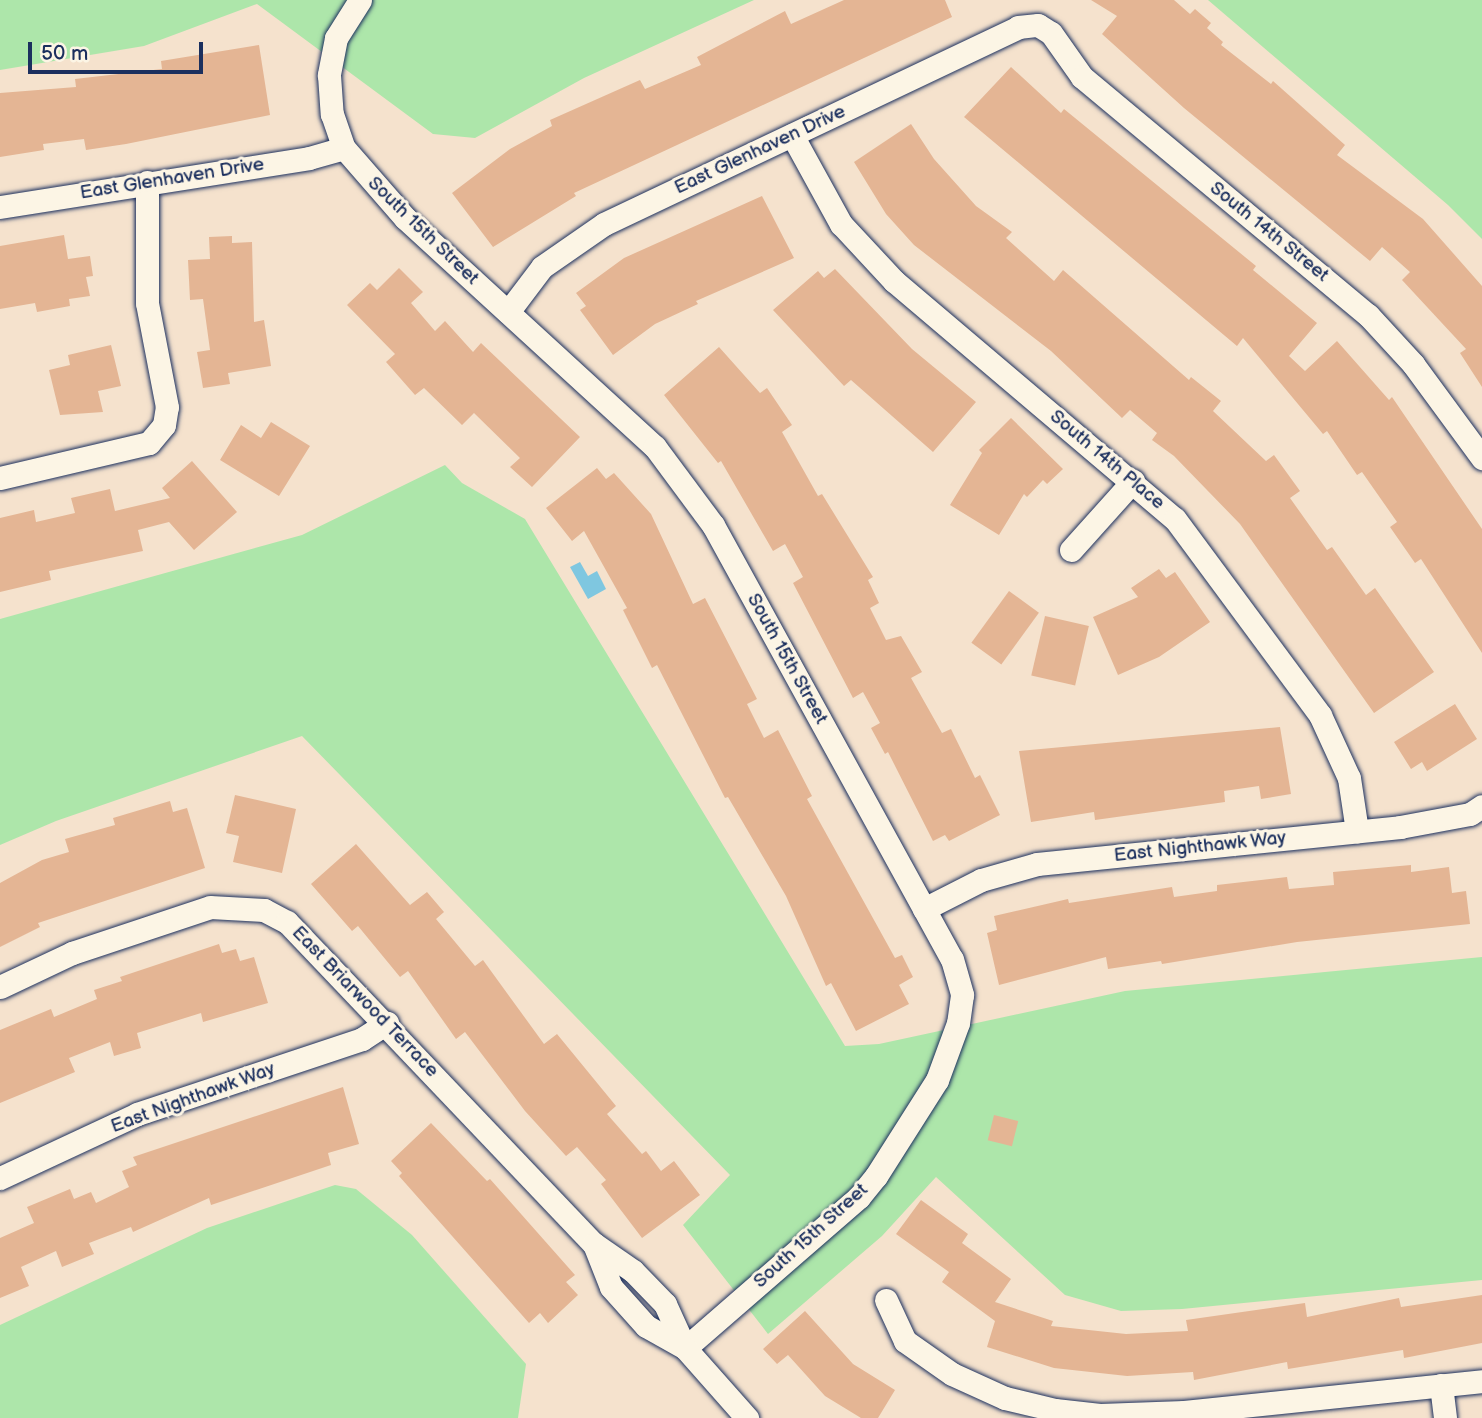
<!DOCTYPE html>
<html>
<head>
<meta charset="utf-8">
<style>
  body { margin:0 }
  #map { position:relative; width:1482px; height:1418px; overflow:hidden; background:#f5e2cd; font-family:"Balsamiq Sans",sans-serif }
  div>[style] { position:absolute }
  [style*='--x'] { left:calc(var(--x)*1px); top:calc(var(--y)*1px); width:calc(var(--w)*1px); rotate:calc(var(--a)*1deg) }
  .green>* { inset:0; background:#ade6aa }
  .water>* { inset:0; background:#7fc7e0 }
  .building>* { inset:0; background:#e4b594; transform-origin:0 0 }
  .roads { filter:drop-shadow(0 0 2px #1b2f5e) drop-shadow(0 0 2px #1b2f5e) }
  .minor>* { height:23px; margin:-11.5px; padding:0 11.5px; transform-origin:11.5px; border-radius:11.5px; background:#fcf5e5 }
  span { translate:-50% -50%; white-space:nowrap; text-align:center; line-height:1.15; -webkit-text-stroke:6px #fcf5e5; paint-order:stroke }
  .street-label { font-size:19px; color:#1b2f5e }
  .scale { position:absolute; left:28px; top:42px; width:175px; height:32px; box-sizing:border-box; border:4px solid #1b2f5e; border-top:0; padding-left:9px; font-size:21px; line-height:24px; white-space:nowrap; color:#1b2f5e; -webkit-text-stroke:5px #fcf5e5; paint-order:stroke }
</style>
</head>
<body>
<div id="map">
  <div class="green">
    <div style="clip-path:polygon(0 0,754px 0,584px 78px,475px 138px,433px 134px,257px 4px,144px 46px,0 70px)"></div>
    <div style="clip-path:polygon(1208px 0,1482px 0,1482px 239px,1448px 205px)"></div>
    <div style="clip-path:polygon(445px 465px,462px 483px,525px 519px,845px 1046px,879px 1044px,1125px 991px,1482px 957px,1482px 1280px,1182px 1309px,1121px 1311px,1065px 1295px,936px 1177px,882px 1236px,768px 1334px,683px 1225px,730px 1175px,302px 736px,56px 821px,0 845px,0 619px,302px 535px)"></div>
    <div style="clip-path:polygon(335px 1185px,356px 1189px,412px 1235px,526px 1364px,518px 1418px,0 1418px,0 1325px,207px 1228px)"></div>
  </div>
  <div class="water">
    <div style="clip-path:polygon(580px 562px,588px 576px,597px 571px,606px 589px,588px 599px,570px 567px)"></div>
  </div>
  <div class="building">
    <div style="clip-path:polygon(844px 0,945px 0,952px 17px,574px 193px,576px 196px,493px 247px,452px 193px,510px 149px,552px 126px,550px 120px,640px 80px,645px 89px,701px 65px,697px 57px,785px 11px,791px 24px)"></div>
    <div style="clip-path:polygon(1091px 0,1174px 0,1190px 14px,1195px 9px,1211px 23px,1207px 28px,1223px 42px,1221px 45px,1271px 84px,1273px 81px,1345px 145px,1337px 155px,1423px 219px,1482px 286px,1482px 387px,1460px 353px,1466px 349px,1402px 280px,1410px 272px,1382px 247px,1370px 261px,1184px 108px,1102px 34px,1117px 16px)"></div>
    <div style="clip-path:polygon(259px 45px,270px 115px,126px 144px,86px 150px,84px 139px,43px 144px,44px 150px,0 157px,0 93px,76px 87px,75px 79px,162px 69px,161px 61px)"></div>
    <div style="clip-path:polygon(1011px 67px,1061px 113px,1064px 109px,1256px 266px,1253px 270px,1317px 323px,1289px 356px,1305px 371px,1337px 341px,1389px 400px,1392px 397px,1482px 529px,1482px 653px,1421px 559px,1415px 563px,1390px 527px,1397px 522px,1362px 472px,1357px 475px,1327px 431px,1323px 434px,1243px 338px,1237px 346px,964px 117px)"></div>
    <div style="clip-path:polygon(911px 124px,934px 159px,976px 206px,1012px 232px,1006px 238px,1054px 281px,1063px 270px,1189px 380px,1191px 377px,1221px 401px,1213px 411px,1266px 461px,1274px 455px,1300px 491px,1290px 498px,1327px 550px,1332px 547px,1366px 595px,1375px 588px,1434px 672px,1374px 713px,1240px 524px,1174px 456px,1152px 440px,1157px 433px,1130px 410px,1122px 418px,1051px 351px,914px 245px,886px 214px,854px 162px)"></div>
    <div style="clip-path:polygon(762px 196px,794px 258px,696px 301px,698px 304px,655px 324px,613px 355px,580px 310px,586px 306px,576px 293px,624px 258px)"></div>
    <div style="clip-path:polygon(64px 235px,68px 259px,90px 256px,93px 276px,86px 277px,90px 296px,69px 299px,70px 306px,37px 312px,35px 303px,0 309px,0 246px)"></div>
    <div style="clip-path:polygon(232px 236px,232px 243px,252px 242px,254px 322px,264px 320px,271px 366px,228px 373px,230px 384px,203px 388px,197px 352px,210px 350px,203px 299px,190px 300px,188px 260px,210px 259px,209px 237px)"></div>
    <div style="clip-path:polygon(399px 268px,423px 292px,411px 303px,435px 331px,445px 321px,473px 352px,481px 343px,580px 437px,532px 487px,510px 467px,520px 458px,474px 413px,462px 425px,424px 388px,415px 395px,386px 362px,395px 354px,347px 305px,370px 283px,377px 290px)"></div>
    <div style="clip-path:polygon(835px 269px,912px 349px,976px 402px,933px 452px,851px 380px,844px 386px,773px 310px,818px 271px,824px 278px)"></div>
    <div style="clip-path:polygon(111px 345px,121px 386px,98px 391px,103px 412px,60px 415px,49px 370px,70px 365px,68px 355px)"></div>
    <div style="clip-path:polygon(719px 347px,760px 393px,767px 388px,792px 425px,782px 432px,818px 496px,822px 494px,873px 577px,868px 580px,879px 603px,870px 608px,886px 640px,901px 636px,922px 672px,911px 678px,942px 733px,951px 729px,975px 778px,980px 775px,1000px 815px,949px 841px,945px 835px,933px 841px,888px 752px,885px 754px,871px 728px,880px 723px,863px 692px,853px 698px,793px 583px,803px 577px,785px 544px,773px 551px,721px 461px,718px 463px,664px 395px)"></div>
    <div style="clip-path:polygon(1011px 418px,1063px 469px,1047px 484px,1043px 480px,1027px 497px,1024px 494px,999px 535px,950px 505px,982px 453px,979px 450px)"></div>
    <div style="clip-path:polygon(271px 422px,310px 446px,279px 496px,220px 460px,241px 425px,261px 438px)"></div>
    <div style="clip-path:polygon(192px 461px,237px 512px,194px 550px,169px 522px,138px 530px,143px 551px,49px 571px,51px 580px,0 592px,0 518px,34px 510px,36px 522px,75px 513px,71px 498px,110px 489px,115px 511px,170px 498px,162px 488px)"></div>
    <div style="clip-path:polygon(597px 468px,606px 479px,614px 473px,651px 514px,693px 604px,705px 598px,757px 699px,747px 704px,764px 738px,778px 730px,812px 796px,807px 799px,895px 958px,902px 955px,913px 977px,899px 985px,909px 1004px,856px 1031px,831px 983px,826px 986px,786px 896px,728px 797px,725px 798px,657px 665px,652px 668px,623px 610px,627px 608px,584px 531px,572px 541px,546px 508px)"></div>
    <div style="clip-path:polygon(1159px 569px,1166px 578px,1175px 572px,1210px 622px,1159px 657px,1118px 675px,1093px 617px,1138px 597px,1131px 588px)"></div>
    <div style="left:1009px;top:591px;width:37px;height:64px;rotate:36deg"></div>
    <div style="left:1045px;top:616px;width:45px;height:61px;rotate:13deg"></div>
    <div style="clip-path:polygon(1455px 704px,1477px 739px,1427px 771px,1422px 762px,1411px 769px,1394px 742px)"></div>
    <div style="clip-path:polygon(1280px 727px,1291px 794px,1261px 799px,1259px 786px,1224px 791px,1225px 802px,1095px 820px,1094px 812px,1031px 822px,1019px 751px)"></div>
    <div style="clip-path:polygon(235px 795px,296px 809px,282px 873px,233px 862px,239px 836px,226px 833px)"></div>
    <div style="clip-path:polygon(170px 801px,173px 812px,187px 808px,205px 868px,38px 923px,40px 927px,0 947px,0 883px,42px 860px,69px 852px,65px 839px,115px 825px,113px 818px)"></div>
    <div style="clip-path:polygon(356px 844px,410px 905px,427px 892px,444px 912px,436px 919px,475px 966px,483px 960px,544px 1044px,557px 1034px,616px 1106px,607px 1114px,642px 1154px,646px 1151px,661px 1171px,674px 1161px,700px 1195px,642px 1238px,601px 1184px,606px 1180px,577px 1147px,566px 1156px,525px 1111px,465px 1032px,456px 1039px,408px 971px,400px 977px,358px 926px,352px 931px,311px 884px)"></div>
    <div style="clip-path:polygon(1411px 865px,1411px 872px,1449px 867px,1452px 893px,1466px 891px,1470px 924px,1297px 942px,1162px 964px,1161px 961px,1108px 969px,1106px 957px,999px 985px,987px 933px,997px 930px,994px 916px,1068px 899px,1069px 903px,1172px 887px,1174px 897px,1217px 891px,1217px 885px,1287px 877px,1289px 889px,1334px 885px,1333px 872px)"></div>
    <div style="clip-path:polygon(219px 944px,222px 953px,236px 949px,240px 961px,254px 957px,268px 1003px,203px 1022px,201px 1013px,137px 1033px,141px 1048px,114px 1056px,110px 1042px,69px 1058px,75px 1072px,0 1103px,0 1030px,51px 1009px,54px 1017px,97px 999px,94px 990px,122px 981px,120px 977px)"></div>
    <div style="clip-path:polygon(343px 1087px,359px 1144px,328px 1153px,331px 1165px,211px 1205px,209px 1198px,133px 1232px,131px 1227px,89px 1243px,94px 1254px,62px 1267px,56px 1251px,21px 1267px,29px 1286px,0 1298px,0 1238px,34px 1223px,27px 1207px,70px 1189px,74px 1199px,91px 1192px,96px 1203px,129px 1187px,122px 1171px,137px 1165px,133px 1157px)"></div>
    <div style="left:994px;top:1115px;width:25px;height:26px;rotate:14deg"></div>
    <div style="clip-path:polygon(431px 1123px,487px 1181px,490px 1179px,575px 1275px,566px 1282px,578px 1295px,548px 1323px,540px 1313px,529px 1323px,399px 1176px,402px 1173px,391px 1161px)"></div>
    <div style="clip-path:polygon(921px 1200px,968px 1234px,962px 1243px,1011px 1279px,995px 1302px,1053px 1321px,1051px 1326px,1126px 1334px,1188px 1331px,1186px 1320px,1305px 1303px,1307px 1317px,1399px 1298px,1401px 1307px,1482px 1295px,1482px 1343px,1404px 1358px,1403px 1350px,1288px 1369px,1287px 1362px,1194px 1380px,1193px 1372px,1127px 1376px,1054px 1368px,987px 1347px,995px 1321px,942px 1282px,949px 1272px,896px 1234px)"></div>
    <div style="clip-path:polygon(805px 1311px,853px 1364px,895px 1390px,878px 1418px,861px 1418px,825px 1396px,788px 1355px,777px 1364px,763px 1349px)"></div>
  </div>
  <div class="roads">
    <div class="minor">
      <div style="--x:360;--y:0;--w:45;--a:122.3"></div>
      <div style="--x:336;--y:38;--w:38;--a:101"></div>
      <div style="--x:329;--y:75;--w:39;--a:86"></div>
      <div style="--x:332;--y:114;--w:36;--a:71"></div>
      <div style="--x:344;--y:148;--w:93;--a:48.9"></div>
      <div style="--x:405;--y:218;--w:339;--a:42.5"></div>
      <div style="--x:655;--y:447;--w:97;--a:53.4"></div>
      <div style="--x:713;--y:525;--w:495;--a:61.2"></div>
      <div style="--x:952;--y:959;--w:37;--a:74"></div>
      <div style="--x:962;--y:995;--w:28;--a:98"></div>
      <div style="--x:958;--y:1023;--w:61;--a:110.2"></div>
      <div style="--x:937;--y:1080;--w:114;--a:122.4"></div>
      <div style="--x:876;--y:1176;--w:27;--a:129"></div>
      <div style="--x:859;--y:1197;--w:230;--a:139"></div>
      <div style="--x:792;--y:135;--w:102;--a:61.2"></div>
      <div style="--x:841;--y:224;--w:78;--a:47.1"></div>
      <div style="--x:894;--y:281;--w:368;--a:40.3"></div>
      <div style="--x:1175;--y:519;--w:244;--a:53.5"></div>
      <div style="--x:1320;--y:715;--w:69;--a:65.3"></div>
      <div style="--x:1349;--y:778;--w:54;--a:81.4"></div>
      <div style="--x:0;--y:207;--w:313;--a:-9"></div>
      <div style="--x:309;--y:158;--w:36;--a:-16"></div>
      <div style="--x:508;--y:312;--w:56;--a:-52.9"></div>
      <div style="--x:542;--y:267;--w:75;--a:-34.7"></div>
      <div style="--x:604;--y:224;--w:458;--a:-25.4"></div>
      <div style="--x:1018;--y:27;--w:20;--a:-6"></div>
      <div style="--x:1038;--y:25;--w:15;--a:32"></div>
      <div style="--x:1051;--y:33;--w:54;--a:54.8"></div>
      <div style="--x:1082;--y:77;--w:372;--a:39.8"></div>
      <div style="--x:1368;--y:315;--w:67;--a:47.4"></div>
      <div style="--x:1413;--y:364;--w:117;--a:53.7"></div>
      <div style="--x:0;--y:478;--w:153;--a:-13.2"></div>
      <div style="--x:149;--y:443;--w:23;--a:-50"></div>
      <div style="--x:164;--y:425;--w:18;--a:-81"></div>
      <div style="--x:167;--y:407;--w:106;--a:-100.9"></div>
      <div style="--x:147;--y:303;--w:121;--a:-90"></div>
      <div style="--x:1071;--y:550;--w:93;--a:-48.1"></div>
      <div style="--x:924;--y:909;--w:64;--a:-27"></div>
      <div style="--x:981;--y:880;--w:58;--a:-15.9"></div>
      <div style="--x:1037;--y:864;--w:365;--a:-5.8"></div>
      <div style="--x:1400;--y:827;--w:71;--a:-10.5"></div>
      <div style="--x:1470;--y:814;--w:14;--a:-34"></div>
      <div style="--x:0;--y:987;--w:80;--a:-25.3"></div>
      <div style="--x:72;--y:953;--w:145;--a:-18.4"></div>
      <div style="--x:210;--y:907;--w:54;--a:3.2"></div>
      <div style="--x:264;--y:910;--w:26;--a:28"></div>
      <div style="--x:287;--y:922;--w:445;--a:46.4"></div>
      <div style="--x:594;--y:1244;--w:47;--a:34.7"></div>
      <div style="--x:633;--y:1271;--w:46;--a:45.9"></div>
      <div style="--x:665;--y:1304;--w:48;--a:65.6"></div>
      <div style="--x:685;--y:1348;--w:94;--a:48.5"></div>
      <div style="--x:0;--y:1178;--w:151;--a:-25"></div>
      <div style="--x:137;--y:1114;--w:237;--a:-18.4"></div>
      <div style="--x:362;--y:1039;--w:30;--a:-33"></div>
      <div style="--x:594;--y:1244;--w:46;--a:68.4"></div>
      <div style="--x:611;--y:1287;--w:52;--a:48.1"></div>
      <div style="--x:646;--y:1326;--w:45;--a:29.4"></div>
      <div style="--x:886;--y:1300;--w:45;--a:65.1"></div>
      <div style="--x:905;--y:1341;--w:57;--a:35.1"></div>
      <div style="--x:952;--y:1374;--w:58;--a:24.4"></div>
      <div style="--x:1005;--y:1398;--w:51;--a:13.5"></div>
      <div style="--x:1055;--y:1410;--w:45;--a:6.3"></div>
      <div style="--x:1100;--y:1415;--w:84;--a:-2"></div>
      <div style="--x:1184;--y:1412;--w:300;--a:-5.9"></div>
      <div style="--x:1441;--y:1385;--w:33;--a:83"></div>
    </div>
  </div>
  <div class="street-label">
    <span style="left:760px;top:150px;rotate:-25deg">East Glenhaven Drive</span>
    <span style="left:172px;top:179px;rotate:-9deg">East Glenhaven Drive</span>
    <span style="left:423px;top:231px;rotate:44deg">South 15th Street</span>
    <span style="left:1269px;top:232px;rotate:39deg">South 14th Street</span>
    <span style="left:1107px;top:460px;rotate:40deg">South 14th Place</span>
    <span style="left:787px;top:659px;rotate:61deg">South 15th Street</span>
    <span style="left:1200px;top:847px;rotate:-6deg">East Nighthawk Way</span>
    <span style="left:365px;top:1002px;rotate:46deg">East Briarwood Terrace</span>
    <span style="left:193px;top:1098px;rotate:-20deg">East Nighthawk Way</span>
    <span style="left:811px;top:1236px;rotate:-42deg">South 15th Street</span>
  </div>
  <div class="scale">50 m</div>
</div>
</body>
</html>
